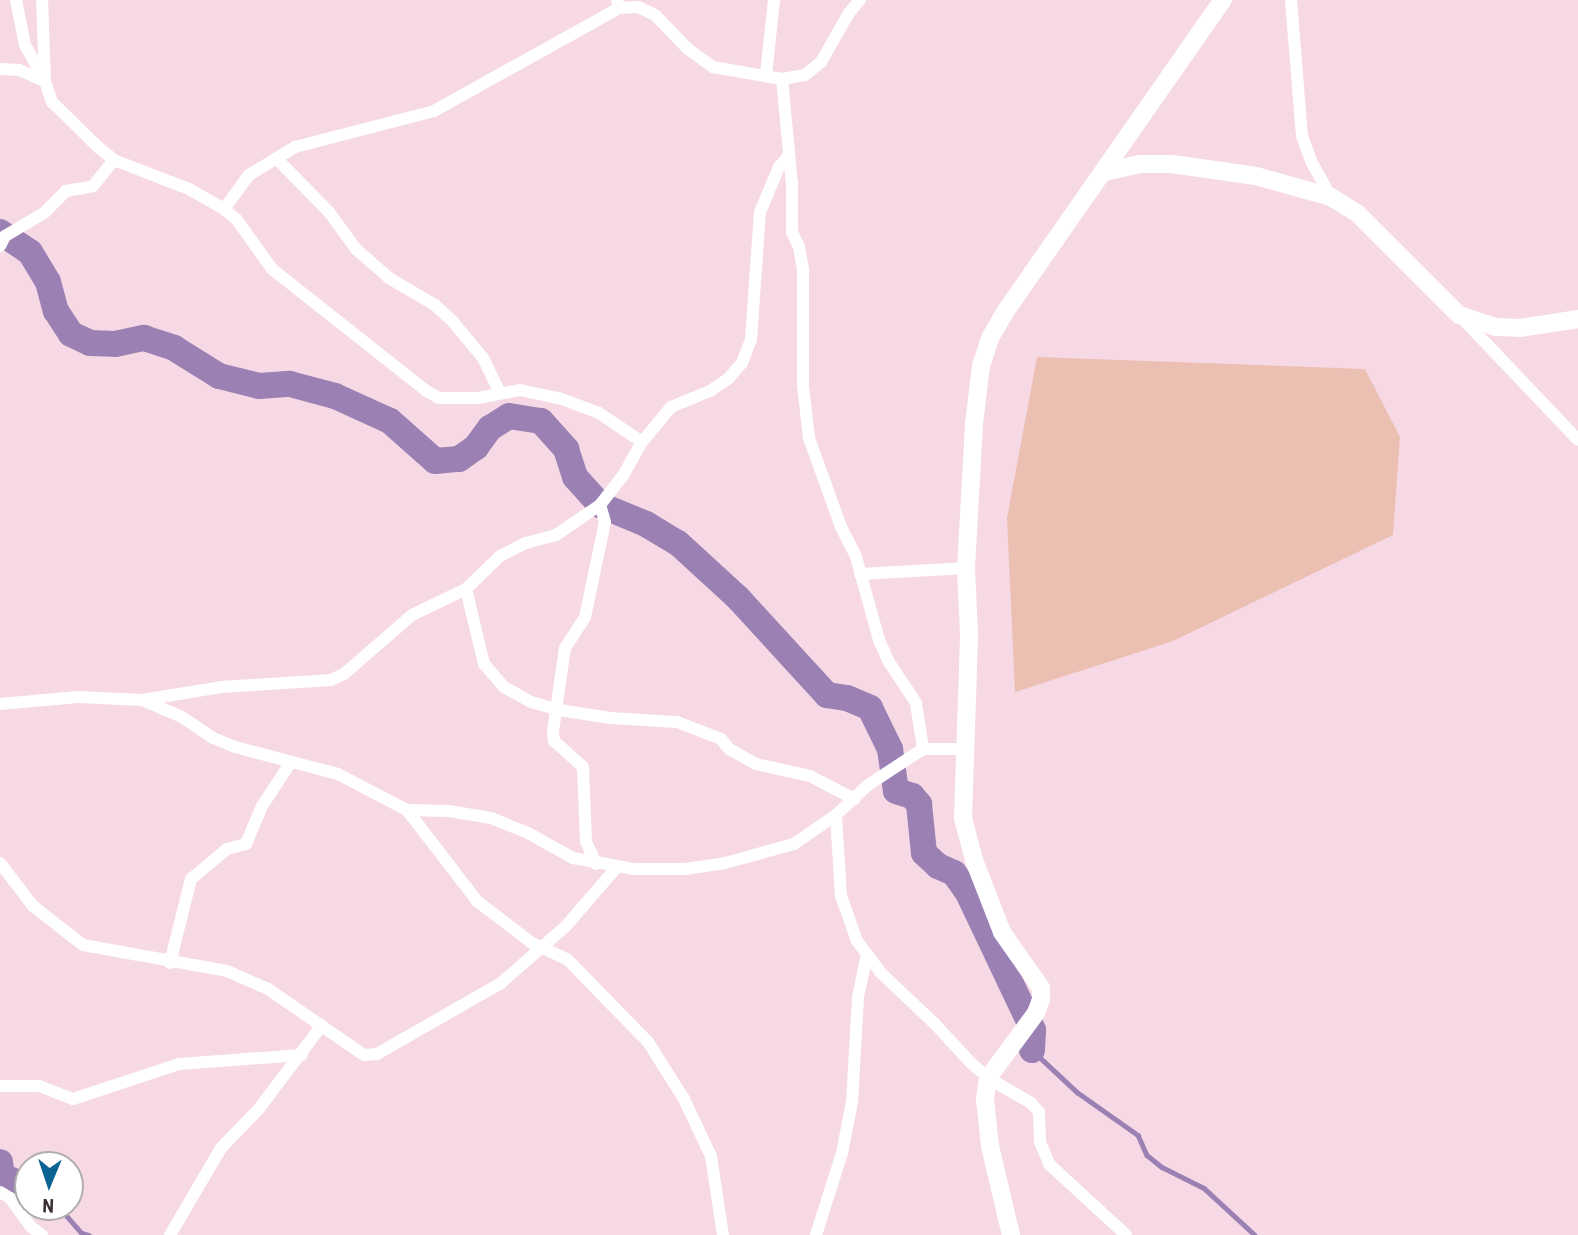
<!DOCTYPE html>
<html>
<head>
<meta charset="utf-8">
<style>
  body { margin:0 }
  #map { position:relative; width:1578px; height:1235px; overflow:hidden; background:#f6d9e5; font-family:"Roboto Condensed",sans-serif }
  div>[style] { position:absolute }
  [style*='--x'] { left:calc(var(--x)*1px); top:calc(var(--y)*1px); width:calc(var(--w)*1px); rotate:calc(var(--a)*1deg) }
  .green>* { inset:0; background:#ecbfb3 }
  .stream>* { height:4.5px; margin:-2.25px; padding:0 2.25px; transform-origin:2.25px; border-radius:2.25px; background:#9b80b4 }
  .river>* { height:26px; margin:-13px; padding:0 13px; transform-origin:13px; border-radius:13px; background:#9b80b4 }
  .street>* { height:12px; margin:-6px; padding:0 6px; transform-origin:6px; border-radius:6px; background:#fff }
  .secondary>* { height:18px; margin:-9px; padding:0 9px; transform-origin:9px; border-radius:9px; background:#fff }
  span { translate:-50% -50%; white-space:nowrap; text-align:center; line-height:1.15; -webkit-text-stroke:6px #fff; paint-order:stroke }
  .north { position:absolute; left:14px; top:1151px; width:70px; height:70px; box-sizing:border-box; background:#fff; border:2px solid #b0acae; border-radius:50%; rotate:182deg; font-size:19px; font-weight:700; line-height:28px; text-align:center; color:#3a2f34 }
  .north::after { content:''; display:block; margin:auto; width:24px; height:32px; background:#0a6393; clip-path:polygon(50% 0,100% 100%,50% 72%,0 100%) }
</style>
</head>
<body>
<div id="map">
  <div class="green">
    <div style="clip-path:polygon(1037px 357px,1365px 369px,1400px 437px,1393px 535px,1173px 641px,1015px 692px,1007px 518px)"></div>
  </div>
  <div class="stream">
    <div style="--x:1032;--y:1050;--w:62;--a:43"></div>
    <div style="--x:1077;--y:1092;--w:75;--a:35.2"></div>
    <div style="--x:1138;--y:1135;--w:22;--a:66"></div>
    <div style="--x:1147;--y:1155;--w:19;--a:39"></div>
    <div style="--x:1162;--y:1167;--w:47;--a:26.6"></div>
    <div style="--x:1204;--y:1188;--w:69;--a:42.7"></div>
    <div style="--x:59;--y:1207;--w:35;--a:49"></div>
    <div style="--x:82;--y:1233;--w:7;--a:16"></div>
  </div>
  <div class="river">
    <div style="--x:0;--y:232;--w:36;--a:34"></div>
    <div style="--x:30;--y:252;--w:35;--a:59"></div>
    <div style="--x:48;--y:282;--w:30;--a:75"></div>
    <div style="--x:56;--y:311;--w:27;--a:57"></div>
    <div style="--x:71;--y:334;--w:21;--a:25"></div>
    <div style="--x:90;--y:343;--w:25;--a:2"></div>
    <div style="--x:115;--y:344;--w:30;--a:-12"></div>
    <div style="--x:144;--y:338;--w:32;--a:18"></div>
    <div style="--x:174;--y:348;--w:53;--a:31.9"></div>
    <div style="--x:219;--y:376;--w:41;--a:14"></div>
    <div style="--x:259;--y:386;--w:31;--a:-4"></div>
    <div style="--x:290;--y:384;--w:47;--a:14.9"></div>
    <div style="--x:335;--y:396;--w:60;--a:24.4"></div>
    <div style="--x:390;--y:421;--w:60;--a:41.6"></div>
    <div style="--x:435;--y:461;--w:24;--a:-5"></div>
    <div style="--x:459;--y:459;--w:21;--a:-35"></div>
    <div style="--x:476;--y:447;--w:24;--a:-54"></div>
    <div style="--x:490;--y:428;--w:22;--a:-32"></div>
    <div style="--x:509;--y:416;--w:32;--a:9"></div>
    <div style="--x:541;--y:421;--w:38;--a:48"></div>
    <div style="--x:566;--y:449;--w:29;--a:72"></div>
    <div style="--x:575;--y:477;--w:38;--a:48"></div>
    <div style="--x:600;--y:505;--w:50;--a:22.4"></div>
    <div style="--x:646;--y:524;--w:37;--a:31"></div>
    <div style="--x:678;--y:543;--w:81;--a:42.5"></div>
    <div style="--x:738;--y:598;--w:132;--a:47.5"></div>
    <div style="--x:827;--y:695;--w:20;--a:9"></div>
    <div style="--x:847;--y:698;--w:25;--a:23"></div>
    <div style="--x:870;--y:708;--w:46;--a:64"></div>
    <div style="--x:890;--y:749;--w:42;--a:81.9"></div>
    <div style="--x:896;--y:791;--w:17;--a:17"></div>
    <div style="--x:912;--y:796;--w:11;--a:49"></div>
    <div style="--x:919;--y:804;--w:49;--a:84.2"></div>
    <div style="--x:924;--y:853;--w:19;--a:43"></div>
    <div style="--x:938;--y:866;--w:17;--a:24"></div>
    <div style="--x:954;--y:873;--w:24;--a:55"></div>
    <div style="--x:968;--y:893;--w:152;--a:64.6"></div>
    <div style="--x:1033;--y:1030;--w:20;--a:93"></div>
    <div style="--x:0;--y:1162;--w:14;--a:82"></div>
    <div style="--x:2;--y:1176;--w:28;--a:23"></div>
  </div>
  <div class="street">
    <div style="--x:16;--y:0;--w:46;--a:78.7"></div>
    <div style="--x:25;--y:45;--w:41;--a:60.9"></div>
    <div style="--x:45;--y:81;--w:22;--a:72"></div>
    <div style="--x:52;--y:102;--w:64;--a:44.4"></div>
    <div style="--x:98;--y:147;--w:21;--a:39"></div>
    <div style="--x:114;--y:160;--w:80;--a:21.1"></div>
    <div style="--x:189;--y:189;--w:40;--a:29.7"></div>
    <div style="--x:224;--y:209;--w:17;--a:40"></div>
    <div style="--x:237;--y:220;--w:60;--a:54.5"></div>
    <div style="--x:272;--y:269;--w:195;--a:38.3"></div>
    <div style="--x:425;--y:390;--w:16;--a:30"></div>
    <div style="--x:439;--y:398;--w:39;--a:0"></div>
    <div style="--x:478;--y:398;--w:43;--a:-10.8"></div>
    <div style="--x:520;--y:390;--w:40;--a:12"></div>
    <div style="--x:559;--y:398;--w:43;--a:20.6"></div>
    <div style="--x:599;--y:413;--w:52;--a:34"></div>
    <div style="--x:617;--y:0;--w:8;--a:76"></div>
    <div style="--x:619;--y:8;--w:19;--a:-3"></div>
    <div style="--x:638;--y:7;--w:19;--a:25"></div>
    <div style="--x:655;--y:15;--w:47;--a:45.9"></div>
    <div style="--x:688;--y:49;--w:31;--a:36"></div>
    <div style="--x:713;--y:67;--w:70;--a:9.9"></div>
    <div style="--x:782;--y:79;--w:23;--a:-10"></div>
    <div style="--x:805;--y:75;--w:21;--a:-39"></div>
    <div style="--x:821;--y:62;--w:56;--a:-60.3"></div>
    <div style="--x:849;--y:13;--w:17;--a:-50"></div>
    <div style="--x:1291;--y:0;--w:136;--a:85.4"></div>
    <div style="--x:1302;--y:136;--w:27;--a:70"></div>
    <div style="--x:1311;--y:161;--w:41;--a:60.9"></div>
    <div style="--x:0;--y:69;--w:19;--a:3"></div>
    <div style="--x:19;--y:70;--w:28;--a:23"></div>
    <div style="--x:45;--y:81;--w:81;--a:-92.1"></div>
    <div style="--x:766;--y:75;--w:75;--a:-83.9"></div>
    <div style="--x:782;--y:79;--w:105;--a:84.6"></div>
    <div style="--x:792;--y:184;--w:48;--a:90"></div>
    <div style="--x:792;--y:232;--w:17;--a:65"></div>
    <div style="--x:799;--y:247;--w:23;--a:80"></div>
    <div style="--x:803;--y:270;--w:116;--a:90"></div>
    <div style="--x:803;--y:386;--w:52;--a:83.4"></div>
    <div style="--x:809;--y:438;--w:95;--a:70.2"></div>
    <div style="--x:841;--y:527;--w:34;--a:63"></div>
    <div style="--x:856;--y:557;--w:86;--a:74.5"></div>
    <div style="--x:879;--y:640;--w:24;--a:66"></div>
    <div style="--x:889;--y:662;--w:49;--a:56.6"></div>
    <div style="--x:916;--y:703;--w:47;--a:81.3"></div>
    <div style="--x:276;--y:158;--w:76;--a:45.5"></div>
    <div style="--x:329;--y:212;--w:46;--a:53.9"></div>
    <div style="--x:356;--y:249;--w:44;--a:41.3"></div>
    <div style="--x:389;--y:278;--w:53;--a:30.4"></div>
    <div style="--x:435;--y:305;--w:26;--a:43"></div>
    <div style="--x:454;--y:323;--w:45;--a:50.4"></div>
    <div style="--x:483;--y:358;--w:39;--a:64"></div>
    <div style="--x:224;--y:209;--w:42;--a:-53.7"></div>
    <div style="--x:249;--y:175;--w:54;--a:-31.3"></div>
    <div style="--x:295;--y:147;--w:144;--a:-14.5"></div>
    <div style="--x:434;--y:111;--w:212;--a:-29.1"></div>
    <div style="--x:0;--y:246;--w:11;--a:-63"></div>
    <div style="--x:5;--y:236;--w:45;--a:-30.5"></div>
    <div style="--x:44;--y:213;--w:31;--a:-45"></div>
    <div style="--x:66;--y:191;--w:27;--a:-10"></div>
    <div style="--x:93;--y:186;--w:33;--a:-51"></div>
    <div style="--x:1460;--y:316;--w:171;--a:46.4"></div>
    <div style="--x:860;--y:574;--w:106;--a:-3.2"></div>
    <div style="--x:466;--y:589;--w:77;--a:76.5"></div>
    <div style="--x:484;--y:664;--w:30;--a:49"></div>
    <div style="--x:504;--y:687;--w:31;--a:29"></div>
    <div style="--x:531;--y:702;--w:29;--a:16"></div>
    <div style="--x:559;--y:710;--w:52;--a:8.9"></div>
    <div style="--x:610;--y:718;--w:67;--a:3.4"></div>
    <div style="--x:677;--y:722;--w:47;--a:21.1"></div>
    <div style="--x:721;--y:739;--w:13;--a:51"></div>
    <div style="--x:729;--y:749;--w:31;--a:29"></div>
    <div style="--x:756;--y:764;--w:55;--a:12.5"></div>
    <div style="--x:810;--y:776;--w:50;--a:27.6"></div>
    <div style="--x:142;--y:700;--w:80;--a:-9.3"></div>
    <div style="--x:221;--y:687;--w:110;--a:-3.6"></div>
    <div style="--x:331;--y:680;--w:14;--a:-25"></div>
    <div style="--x:344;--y:674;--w:90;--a:-40.9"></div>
    <div style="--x:412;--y:615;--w:60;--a:-25.7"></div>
    <div style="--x:466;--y:589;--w:47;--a:-44.1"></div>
    <div style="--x:500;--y:556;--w:29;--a:-27"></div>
    <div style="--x:526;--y:543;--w:31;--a:-15"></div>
    <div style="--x:556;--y:535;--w:53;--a:-34.3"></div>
    <div style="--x:600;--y:505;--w:39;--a:-52"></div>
    <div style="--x:624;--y:474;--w:37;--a:-61"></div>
    <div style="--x:642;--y:442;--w:45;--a:-50.4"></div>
    <div style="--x:671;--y:407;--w:42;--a:-22.3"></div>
    <div style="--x:710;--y:391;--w:22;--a:-34"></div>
    <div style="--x:728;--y:379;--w:21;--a:-49"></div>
    <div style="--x:742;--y:363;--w:25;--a:-69"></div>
    <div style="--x:751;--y:340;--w:128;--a:-86"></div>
    <div style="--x:760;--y:212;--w:49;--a:-67.1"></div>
    <div style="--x:779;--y:167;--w:16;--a:-50"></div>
    <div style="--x:0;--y:704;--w:78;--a:-5.1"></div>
    <div style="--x:78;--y:697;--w:64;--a:2.7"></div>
    <div style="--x:142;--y:700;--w:43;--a:23"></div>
    <div style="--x:182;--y:717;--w:37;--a:34"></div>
    <div style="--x:213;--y:738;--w:24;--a:22"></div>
    <div style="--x:235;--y:747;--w:106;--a:14.7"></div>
    <div style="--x:338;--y:774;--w:78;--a:27.6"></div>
    <div style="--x:407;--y:810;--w:42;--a:1.4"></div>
    <div style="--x:449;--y:811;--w:43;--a:9.5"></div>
    <div style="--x:491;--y:818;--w:40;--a:22"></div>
    <div style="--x:528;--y:833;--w:51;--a:29.1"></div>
    <div style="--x:573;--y:858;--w:63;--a:10.1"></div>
    <div style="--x:635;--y:869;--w:50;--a:0"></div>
    <div style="--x:685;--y:869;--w:40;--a:-8.5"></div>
    <div style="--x:725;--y:863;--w:72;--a:-15.4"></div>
    <div style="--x:794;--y:844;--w:51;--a:-34.6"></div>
    <div style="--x:836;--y:815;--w:44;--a:-43.2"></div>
    <div style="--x:868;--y:785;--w:66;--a:-33.2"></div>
    <div style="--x:923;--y:749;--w:42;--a:0"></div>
    <div style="--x:407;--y:810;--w:115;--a:52.4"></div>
    <div style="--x:477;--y:901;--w:69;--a:37.4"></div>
    <div style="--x:532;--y:943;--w:38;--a:25"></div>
    <div style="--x:567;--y:959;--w:116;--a:45.7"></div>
    <div style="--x:648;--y:1042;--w:67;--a:57.7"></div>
    <div style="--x:684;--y:1099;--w:63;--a:64.7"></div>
    <div style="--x:711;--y:1156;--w:80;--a:81.4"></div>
    <div style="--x:836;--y:815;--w:81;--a:86.5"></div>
    <div style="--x:841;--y:896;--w:48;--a:70.4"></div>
    <div style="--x:857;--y:941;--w:39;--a:53"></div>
    <div style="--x:880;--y:972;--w:74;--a:43.4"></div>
    <div style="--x:934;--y:1023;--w:54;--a:47.2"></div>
    <div style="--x:971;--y:1063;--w:23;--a:41"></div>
    <div style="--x:988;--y:1078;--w:50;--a:30.2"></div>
    <div style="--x:1031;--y:1103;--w:12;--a:48"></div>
    <div style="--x:1039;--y:1112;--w:30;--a:88"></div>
    <div style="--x:1040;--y:1142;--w:25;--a:67"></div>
    <div style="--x:1050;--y:1165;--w:103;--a:42.6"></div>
    <div style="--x:0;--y:863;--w:54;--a:52.5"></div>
    <div style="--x:33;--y:906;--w:63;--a:38"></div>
    <div style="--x:83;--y:945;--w:146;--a:10.2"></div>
    <div style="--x:227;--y:971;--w:45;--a:23.7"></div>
    <div style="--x:268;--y:989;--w:116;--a:34.5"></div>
    <div style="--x:364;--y:1055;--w:13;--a:-4"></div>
    <div style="--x:377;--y:1054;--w:143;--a:-29.8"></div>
    <div style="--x:501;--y:983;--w:86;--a:-41.2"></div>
    <div style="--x:566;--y:926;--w:78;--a:-49.2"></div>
    <div style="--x:596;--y:864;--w:24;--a:-114"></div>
    <div style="--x:586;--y:842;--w:75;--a:-92.3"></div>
    <div style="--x:583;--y:767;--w:39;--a:-138"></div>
    <div style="--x:554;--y:741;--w:10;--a:-96"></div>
    <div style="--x:553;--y:731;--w:84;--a:-81.8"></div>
    <div style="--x:565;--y:648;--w:37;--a:-57"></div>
    <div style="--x:585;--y:617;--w:97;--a:-78.1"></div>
    <div style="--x:605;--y:522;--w:18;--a:-106"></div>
    <div style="--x:170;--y:963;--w:87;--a:-76"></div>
    <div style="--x:191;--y:879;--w:47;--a:-39.8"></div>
    <div style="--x:227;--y:849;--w:20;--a:-15"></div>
    <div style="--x:246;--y:844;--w:41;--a:-67.2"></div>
    <div style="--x:262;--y:806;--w:53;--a:-56.6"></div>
    <div style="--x:0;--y:1086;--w:39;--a:0"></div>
    <div style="--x:39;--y:1086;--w:36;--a:21"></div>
    <div style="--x:73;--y:1099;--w:112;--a:-18.3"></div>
    <div style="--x:179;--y:1064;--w:123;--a:-4.2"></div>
    <div style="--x:0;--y:1192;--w:12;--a:31"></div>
    <div style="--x:10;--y:1198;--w:34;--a:54"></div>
    <div style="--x:30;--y:1226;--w:15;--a:37"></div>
    <div style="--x:170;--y:1235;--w:101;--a:-59.6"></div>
    <div style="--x:221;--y:1148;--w:53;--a:-45.8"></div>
    <div style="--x:258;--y:1110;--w:106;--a:-53"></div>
    <div style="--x:816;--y:1235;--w:86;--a:-72.4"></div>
    <div style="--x:842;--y:1153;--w:52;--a:-78.9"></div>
    <div style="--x:852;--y:1102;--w:105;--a:-86.7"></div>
    <div style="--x:858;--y:997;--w:44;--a:-78.2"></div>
  </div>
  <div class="secondary">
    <div style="--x:1105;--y:172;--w:35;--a:-13"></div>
    <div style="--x:1139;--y:164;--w:33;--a:0"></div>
    <div style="--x:1172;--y:164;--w:85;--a:8.1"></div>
    <div style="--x:1256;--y:176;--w:78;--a:15.6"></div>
    <div style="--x:1331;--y:197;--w:32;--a:32"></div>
    <div style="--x:1358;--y:214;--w:143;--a:45"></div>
    <div style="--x:1459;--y:315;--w:38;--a:18"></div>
    <div style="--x:1495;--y:327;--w:25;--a:2"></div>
    <div style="--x:1520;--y:328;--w:59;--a:-8.8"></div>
    <div style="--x:1011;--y:1235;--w:91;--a:-103.3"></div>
    <div style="--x:990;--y:1146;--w:47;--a:-96.1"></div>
    <div style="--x:985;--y:1099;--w:21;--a:-82"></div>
    <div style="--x:988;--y:1078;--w:81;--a:-53.6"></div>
    <div style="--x:1036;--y:1013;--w:15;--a:-70"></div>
    <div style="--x:1041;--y:999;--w:11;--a:-90"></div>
    <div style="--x:1041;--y:988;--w:68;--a:-124.9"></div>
    <div style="--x:1002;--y:932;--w:77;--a:-111.3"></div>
    <div style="--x:974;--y:860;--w:43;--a:-104.7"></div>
    <div style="--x:963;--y:818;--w:184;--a:-88.1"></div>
    <div style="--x:969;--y:634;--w:66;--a:-92.6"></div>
    <div style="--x:966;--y:568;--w:144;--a:-86.8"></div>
    <div style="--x:974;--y:424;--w:58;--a:-83.1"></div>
    <div style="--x:981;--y:366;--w:29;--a:-72"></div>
    <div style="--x:990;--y:338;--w:30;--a:-60"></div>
    <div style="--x:1005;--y:312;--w:381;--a:-55.1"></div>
  </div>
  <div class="north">N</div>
</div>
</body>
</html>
